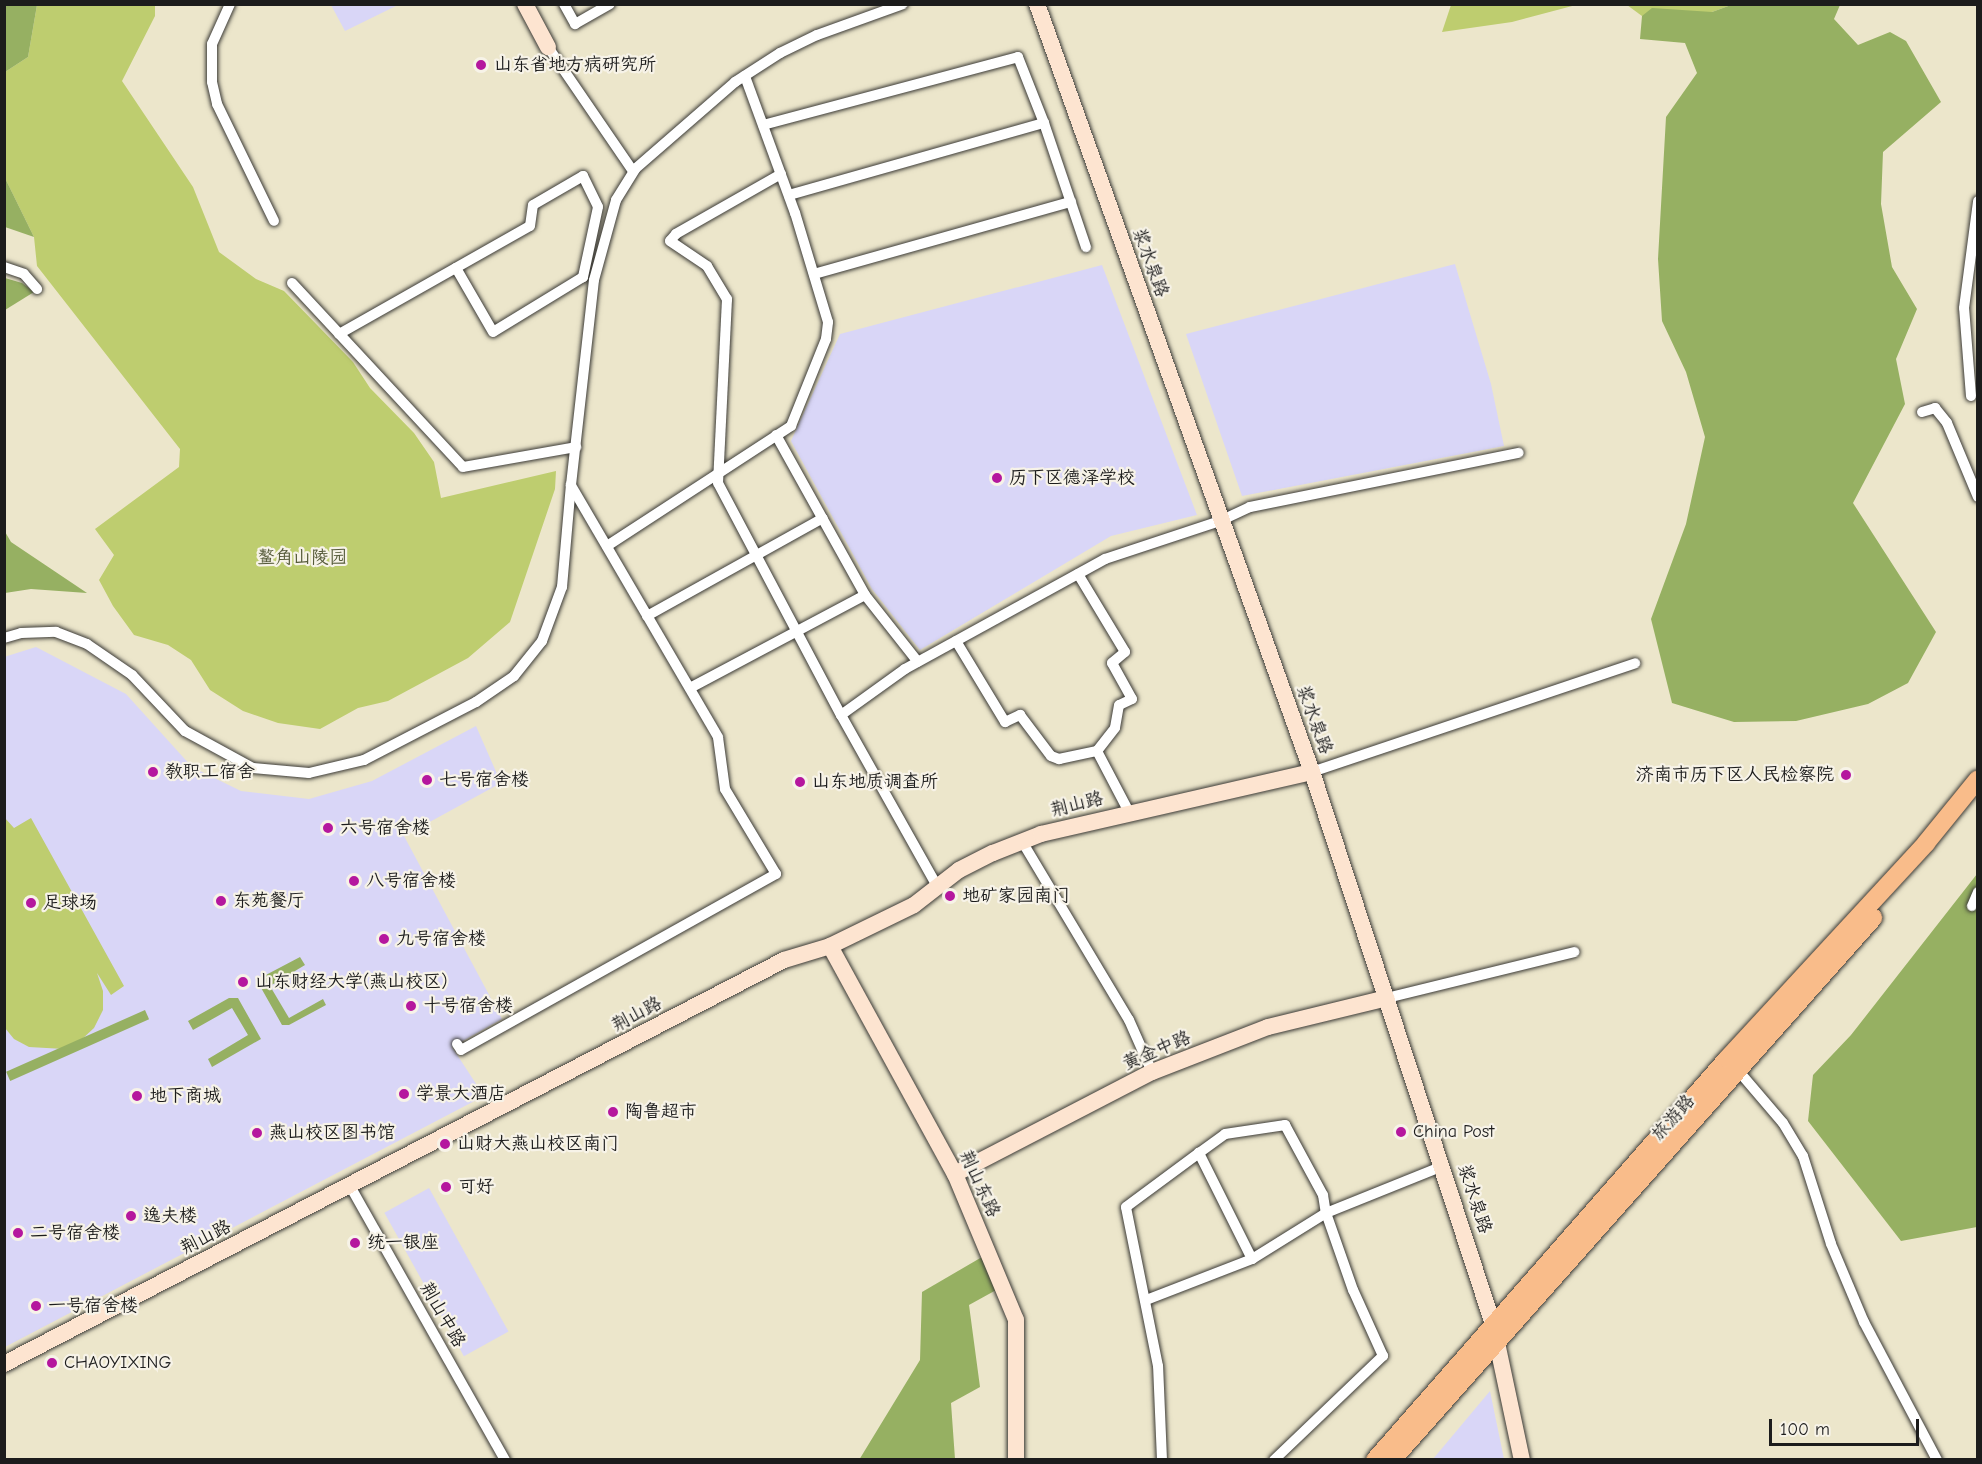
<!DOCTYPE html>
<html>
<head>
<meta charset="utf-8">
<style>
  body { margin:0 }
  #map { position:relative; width:1982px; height:1464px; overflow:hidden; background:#ece6cb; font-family:"Comic Neue","LXGW WenKai TC",sans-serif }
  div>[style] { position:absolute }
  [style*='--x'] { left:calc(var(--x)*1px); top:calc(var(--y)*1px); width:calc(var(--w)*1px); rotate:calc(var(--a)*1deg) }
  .built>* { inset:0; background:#d9d6f7; transform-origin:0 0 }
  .green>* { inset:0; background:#becd6f }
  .forest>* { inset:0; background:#96b062; transform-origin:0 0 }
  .roads { filter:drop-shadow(0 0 2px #3b3a36) drop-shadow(0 0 2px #3b3a36) }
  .street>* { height:10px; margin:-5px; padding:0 5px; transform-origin:5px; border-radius:5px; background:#fff }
  .secondary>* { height:16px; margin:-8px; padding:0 8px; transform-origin:8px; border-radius:8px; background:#fde4d0 }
  .primary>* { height:18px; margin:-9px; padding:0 9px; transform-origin:9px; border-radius:9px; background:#f9bc8a }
  .dots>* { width:16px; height:16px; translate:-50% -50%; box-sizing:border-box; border:3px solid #f7f3e8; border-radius:50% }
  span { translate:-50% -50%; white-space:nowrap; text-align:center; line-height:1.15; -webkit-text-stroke:4.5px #f7f3e8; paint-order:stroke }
  .poi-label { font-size:18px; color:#1c1c1c }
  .left { translate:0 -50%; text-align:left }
  .right { translate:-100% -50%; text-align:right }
  .street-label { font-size:18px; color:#1c1c1c }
  .park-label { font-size:18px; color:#555a39 }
  .frame { position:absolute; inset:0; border:6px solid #1c1c1c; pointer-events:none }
  .scale { position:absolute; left:1769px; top:1419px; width:150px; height:27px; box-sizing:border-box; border:3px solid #1c1c1c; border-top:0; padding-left:8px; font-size:18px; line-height:21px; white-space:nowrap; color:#1c1c1c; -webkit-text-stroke:4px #f7f3e8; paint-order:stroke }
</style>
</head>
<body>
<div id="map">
  <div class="built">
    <div style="clip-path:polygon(331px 5px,398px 5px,345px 31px)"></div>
    <div style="clip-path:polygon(1455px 264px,1491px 384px,1504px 446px,1242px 496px,1186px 334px)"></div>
    <div style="clip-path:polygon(1102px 265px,1197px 515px,1111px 536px,920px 650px,872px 589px,791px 441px,840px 334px)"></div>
    <div style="clip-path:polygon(36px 647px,126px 694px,192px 767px,241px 791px,309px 799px,372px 781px,476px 726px,501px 783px,404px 836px,502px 1019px,452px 1047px,484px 1096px,5px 1347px,4px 657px)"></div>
    <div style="left:429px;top:1188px;width:164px;height:51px;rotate:61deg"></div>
    <div style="clip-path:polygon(1490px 1391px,1504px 1459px,1433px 1459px)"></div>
  </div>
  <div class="green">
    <div style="clip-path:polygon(37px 5px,155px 5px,155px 16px,122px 81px,193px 187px,219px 252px,256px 279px,284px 291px,353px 362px,370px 388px,414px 433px,434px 462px,441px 498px,556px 471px,555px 489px,510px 622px,468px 658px,388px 701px,358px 708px,320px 729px,278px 723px,243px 711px,210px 690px,191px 660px,168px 645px,134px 635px,113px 606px,99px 580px,114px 555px,95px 529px,179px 467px,180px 449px,37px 266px,34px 237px,5px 178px,5px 72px,28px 57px)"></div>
    <div style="clip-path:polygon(1451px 5px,1451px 4px,1576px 5px,1512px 22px,1442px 32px)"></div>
    <div style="clip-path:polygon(1627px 5px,1731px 5px,1712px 12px,1642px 16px)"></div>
    <div style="clip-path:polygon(4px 817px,14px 828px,31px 818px,124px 986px,111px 995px,97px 973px,103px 991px,103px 1010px,94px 1028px,80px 1041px,64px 1049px,29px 1047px,14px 1039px,5px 1028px)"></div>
  </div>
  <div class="forest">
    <div style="clip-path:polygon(5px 4px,37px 5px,28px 57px,5px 72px)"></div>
    <div style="clip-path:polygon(1731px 5px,1840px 5px,1834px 19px,1858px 45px,1890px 32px,1906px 41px,1941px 102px,1883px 152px,1881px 204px,1892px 267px,1917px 309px,1896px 359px,1905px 404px,1853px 503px,1936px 632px,1908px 683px,1868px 704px,1796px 721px,1734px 722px,1672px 703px,1651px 619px,1686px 524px,1705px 437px,1686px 372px,1662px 321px,1658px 259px,1666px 117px,1697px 73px,1685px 43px,1640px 39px,1642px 16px,1652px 8px,1712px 12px)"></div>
    <div style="clip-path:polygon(5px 178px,34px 237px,5px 227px)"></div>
    <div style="clip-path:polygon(5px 278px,22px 283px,34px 292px,5px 310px)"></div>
    <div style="clip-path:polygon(4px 530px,11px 542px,87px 593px,31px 589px,5px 593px)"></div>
    <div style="clip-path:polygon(1977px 874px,1977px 1227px,1901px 1241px,1808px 1121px,1813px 1075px,1851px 1035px)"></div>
    <div style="clip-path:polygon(300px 957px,305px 965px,270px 986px,289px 1018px,323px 999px,326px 1005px,289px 1025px,282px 1025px,260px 986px,262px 977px)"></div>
    <div style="clip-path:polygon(229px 998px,238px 998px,261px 1039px,212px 1067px,208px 1059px,248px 1035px,232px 1008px,193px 1030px,188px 1021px)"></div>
    <div style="left:145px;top:1010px;width:10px;height:152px;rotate:66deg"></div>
    <div style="clip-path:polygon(982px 1257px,998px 1289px,969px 1305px,980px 1387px,951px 1403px,955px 1459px,859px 1460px,920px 1360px,922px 1292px)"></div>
  </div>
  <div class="roads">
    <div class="street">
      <div style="--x:230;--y:4;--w:44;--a:114.2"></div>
      <div style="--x:212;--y:44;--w:38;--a:90"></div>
      <div style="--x:212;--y:82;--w:23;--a:77"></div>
      <div style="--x:217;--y:104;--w:130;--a:64"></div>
      <div style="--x:564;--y:4;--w:23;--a:61"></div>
      <div style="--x:575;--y:24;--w:40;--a:-29.7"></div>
      <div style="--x:548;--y:47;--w:150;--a:55.6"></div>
      <div style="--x:763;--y:125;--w:264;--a:-14.9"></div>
      <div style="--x:1018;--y:57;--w:71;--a:68.5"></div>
      <div style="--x:781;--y:174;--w:121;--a:150.3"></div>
      <div style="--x:676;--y:234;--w:9;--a:131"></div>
      <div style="--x:670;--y:241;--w:45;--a:34"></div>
      <div style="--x:707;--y:266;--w:39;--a:59"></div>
      <div style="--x:727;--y:299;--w:184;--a:92.8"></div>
      <div style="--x:718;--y:483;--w:263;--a:62.1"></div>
      <div style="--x:789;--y:195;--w:265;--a:-15.8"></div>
      <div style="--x:1044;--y:123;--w:131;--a:71.3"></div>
      <div style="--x:4;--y:267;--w:21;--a:19"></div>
      <div style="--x:24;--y:274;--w:20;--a:49"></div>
      <div style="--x:814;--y:274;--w:267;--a:-15.7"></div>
      <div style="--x:292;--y:283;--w:251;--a:47.1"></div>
      <div style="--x:463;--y:467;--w:115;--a:-10"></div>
      <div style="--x:339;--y:334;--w:219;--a:-29.5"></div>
      <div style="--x:530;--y:226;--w:21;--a:-82"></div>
      <div style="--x:533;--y:205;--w:58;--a:-30.1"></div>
      <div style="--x:583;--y:176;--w:34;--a:64"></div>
      <div style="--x:598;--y:207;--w:72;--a:102.1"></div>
      <div style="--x:583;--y:277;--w:105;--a:148.6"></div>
      <div style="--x:493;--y:332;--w:74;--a:-120"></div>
      <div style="--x:1971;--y:396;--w:88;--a:-94.5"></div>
      <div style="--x:1964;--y:308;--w:108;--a:-82.5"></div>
      <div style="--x:1922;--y:412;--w:14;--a:-17"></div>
      <div style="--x:1935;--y:408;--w:19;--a:51"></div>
      <div style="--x:1947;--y:423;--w:80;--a:67.3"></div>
      <div style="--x:776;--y:435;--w:183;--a:60.9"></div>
      <div style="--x:865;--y:595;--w:85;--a:51.7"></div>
      <div style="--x:607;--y:546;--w:220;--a:-33.1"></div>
      <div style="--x:791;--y:426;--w:94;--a:-68.1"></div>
      <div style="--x:826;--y:339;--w:17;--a:-83"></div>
      <div style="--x:828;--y:322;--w:114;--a:-106.8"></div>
      <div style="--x:795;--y:213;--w:146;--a:-110.1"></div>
      <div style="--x:1078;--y:574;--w:91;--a:58.9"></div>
      <div style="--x:1125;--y:652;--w:17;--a:140"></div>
      <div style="--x:1112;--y:663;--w:41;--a:60.9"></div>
      <div style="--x:1132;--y:699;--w:14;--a:155"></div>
      <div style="--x:1119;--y:705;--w:23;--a:100"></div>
      <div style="--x:1115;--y:728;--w:29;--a:128"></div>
      <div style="--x:1097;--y:751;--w:69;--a:62.3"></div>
      <div style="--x:647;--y:616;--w:201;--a:-29.1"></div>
      <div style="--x:4;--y:638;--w:18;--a:-16"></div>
      <div style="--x:21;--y:633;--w:35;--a:-2"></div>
      <div style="--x:56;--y:632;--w:33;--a:21"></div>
      <div style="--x:87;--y:644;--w:55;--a:34.6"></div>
      <div style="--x:132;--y:675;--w:77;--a:46.6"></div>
      <div style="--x:185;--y:731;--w:77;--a:28.6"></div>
      <div style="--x:253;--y:768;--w:56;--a:5.1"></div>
      <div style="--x:309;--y:773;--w:57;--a:-13.3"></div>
      <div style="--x:364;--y:760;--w:126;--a:-27.4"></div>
      <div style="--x:476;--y:702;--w:46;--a:-34.4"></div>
      <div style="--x:514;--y:676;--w:45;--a:-51.3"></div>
      <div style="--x:542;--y:641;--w:58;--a:-69.7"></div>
      <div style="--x:562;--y:587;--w:102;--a:-85"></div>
      <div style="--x:956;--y:641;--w:95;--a:58.8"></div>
      <div style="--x:1005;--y:722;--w:17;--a:-25"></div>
      <div style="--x:1020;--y:715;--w:51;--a:52.9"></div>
      <div style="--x:1051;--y:756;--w:9;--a:21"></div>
      <div style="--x:1059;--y:759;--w:39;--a:-12"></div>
      <div style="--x:690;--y:688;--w:198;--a:-28"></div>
      <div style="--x:1312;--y:772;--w:341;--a:-18.6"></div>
      <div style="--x:1023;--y:843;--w:206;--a:59.1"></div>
      <div style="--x:1129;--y:1020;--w:57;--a:66.1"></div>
      <div style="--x:937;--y:886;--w:196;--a:-119.3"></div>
      <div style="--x:841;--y:715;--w:79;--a:-35.7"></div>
      <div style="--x:905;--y:669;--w:228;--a:-28.8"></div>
      <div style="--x:1105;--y:559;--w:121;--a:-18.3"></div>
      <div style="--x:1220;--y:521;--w:33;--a:-25"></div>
      <div style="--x:1250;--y:507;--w:274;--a:-11.4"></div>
      <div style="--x:1972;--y:906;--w:15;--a:-67"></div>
      <div style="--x:1387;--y:998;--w:193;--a:-13.8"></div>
      <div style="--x:457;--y:1044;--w:7;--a:56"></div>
      <div style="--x:461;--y:1050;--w:361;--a:-29.2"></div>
      <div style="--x:776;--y:874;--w:99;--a:-121"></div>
      <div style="--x:725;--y:789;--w:52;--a:-97.7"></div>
      <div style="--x:718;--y:737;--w:292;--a:-120.3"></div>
      <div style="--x:571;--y:485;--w:206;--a:-83.6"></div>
      <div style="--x:594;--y:280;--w:83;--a:-74.6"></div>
      <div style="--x:616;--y:200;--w:36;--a:-58"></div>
      <div style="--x:635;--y:169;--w:133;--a:-41"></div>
      <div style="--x:735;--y:82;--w:54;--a:-32.8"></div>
      <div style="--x:780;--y:53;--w:41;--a:-25.9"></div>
      <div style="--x:817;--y:35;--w:91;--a:-19.8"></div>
      <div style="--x:1736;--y:1068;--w:72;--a:49.5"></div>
      <div style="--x:1783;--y:1123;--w:39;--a:59"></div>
      <div style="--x:1803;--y:1156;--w:92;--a:72.3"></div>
      <div style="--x:1831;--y:1244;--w:85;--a:67.1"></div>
      <div style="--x:1864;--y:1322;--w:156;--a:62.1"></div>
      <div style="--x:350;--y:1186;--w:315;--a:60.5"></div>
      <div style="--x:1146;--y:1300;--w:114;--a:-21.1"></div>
      <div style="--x:1162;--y:1460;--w:94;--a:-92.4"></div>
      <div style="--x:1158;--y:1366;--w:162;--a:-101.4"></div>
      <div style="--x:1126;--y:1207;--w:91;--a:-36.5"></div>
      <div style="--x:1199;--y:1153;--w:32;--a:-36"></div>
      <div style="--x:1225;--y:1134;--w:61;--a:-8.5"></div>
      <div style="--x:1285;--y:1125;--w:80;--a:61.5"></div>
      <div style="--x:1323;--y:1195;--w:18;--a:81"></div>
      <div style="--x:1326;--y:1213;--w:87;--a:148.1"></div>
      <div style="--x:1252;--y:1259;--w:119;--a:-116.6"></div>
      <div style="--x:1274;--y:1460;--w:151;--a:-43.7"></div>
      <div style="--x:1383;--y:1356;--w:72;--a:-114.4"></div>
      <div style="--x:1353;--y:1290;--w:82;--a:-109.3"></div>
      <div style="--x:1326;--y:1213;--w:126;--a:-21.9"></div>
    </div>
    <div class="secondary">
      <div style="--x:525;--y:4;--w:49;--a:61.9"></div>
      <div style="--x:1037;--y:4;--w:816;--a:70.3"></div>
      <div style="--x:1312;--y:772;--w:581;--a:71.85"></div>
      <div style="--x:1493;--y:1324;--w:139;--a:78"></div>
      <div style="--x:830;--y:946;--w:260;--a:61.3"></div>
      <div style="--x:955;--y:1174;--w:158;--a:67.3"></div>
      <div style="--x:1016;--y:1320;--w:140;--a:90"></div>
      <div style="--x:955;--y:1174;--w:222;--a:-27.4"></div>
      <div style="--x:1152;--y:1072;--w:124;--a:-21.2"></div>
      <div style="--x:1268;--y:1027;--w:122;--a:-13.7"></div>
      <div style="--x:4;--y:1364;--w:878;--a:-27.38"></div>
      <div style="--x:784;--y:960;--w:48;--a:-16.9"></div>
      <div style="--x:830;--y:946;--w:93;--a:-26"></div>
      <div style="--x:914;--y:905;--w:57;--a:-37.9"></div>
      <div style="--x:959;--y:870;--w:38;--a:-27"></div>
      <div style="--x:993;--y:853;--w:52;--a:-21.6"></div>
      <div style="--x:1041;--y:834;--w:278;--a:-12.9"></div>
    </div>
    <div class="primary">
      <div style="--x:1375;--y:1460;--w:534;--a:-48.72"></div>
      <div style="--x:1727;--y:1059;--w:294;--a:-47.3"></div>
      <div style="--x:1926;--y:843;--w:82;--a:-50.9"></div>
      <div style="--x:1392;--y:1460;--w:725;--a:-48.41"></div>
    </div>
  </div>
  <div class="dots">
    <div style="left:481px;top:65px;background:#b5179e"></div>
    <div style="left:997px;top:478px;background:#b5179e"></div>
    <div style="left:153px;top:772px;background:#b5179e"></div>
    <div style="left:1846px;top:775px;background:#b5179e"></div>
    <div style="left:427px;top:780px;background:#b5179e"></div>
    <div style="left:800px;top:782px;background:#b5179e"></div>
    <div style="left:328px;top:828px;background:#b5179e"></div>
    <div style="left:354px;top:881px;background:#b5179e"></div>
    <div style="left:950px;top:896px;background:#b5179e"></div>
    <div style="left:221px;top:901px;background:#b5179e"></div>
    <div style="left:31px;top:903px;background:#b5179e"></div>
    <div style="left:384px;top:939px;background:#b5179e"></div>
    <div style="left:243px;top:982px;background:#b5179e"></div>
    <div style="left:411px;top:1006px;background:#b5179e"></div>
    <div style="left:404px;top:1094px;background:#b5179e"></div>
    <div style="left:137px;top:1096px;background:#b5179e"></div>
    <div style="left:613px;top:1112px;background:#b5179e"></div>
    <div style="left:1401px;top:1132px;background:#b5179e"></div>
    <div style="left:257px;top:1133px;background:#b5179e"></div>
    <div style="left:445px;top:1144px;background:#b5179e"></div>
    <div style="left:446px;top:1187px;background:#b5179e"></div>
    <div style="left:131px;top:1216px;background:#b5179e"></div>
    <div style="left:18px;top:1233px;background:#b5179e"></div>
    <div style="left:355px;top:1243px;background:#b5179e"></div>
    <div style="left:36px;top:1306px;background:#b5179e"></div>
    <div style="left:52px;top:1363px;background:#b5179e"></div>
  </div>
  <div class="poi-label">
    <span class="left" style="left:494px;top:65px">山东省地方病研究所</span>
    <span class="left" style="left:1009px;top:478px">历下区德泽学校</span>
    <span class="left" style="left:165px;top:772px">教职工宿舍</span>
    <span class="right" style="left:1834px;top:775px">济南市历下区人民检察院</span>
    <span class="left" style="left:439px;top:780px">七号宿舍楼</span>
    <span class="left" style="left:812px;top:782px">山东地质调查所</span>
    <span class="left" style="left:340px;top:828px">六号宿舍楼</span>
    <span class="left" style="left:366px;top:881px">八号宿舍楼</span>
    <span class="left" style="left:962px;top:896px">地矿家园南门</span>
    <span class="left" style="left:233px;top:901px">东苑餐厅</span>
    <span class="left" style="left:43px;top:903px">足球场</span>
    <span class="left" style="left:396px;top:939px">九号宿舍楼</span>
    <span class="left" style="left:255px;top:982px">山东财经大学(燕山校区)</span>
    <span class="left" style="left:423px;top:1006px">十号宿舍楼</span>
    <span class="left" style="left:416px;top:1094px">学景大酒店</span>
    <span class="left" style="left:149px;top:1096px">地下商城</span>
    <span class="left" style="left:625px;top:1112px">陶鲁超市</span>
    <span class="left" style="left:1413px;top:1132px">China Post</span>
    <span class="left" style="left:269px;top:1133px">燕山校区图书馆</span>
    <span class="left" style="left:457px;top:1144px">山财大燕山校区南门</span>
    <span class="left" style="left:458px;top:1187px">可好</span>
    <span class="left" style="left:143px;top:1216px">逸夫楼</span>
    <span class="left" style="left:30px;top:1233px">二号宿舍楼</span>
    <span class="left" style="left:367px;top:1243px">统一银座</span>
    <span class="left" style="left:48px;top:1306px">一号宿舍楼</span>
    <span class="left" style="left:64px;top:1363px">CHAOYIXING</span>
  </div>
  <div class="street-label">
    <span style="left:1150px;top:263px;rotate:70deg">浆水泉路</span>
    <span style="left:1314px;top:720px;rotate:70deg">浆水泉路</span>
    <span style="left:1077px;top:805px;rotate:-14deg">荆山路</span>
    <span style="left:637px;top:1015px;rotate:-28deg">荆山路</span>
    <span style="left:1157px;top:1051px;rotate:-23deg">黄金中路</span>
    <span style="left:1674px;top:1118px;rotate:-49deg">旅游路</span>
    <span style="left:979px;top:1184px;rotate:65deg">荆山东路</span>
    <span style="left:1474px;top:1199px;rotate:72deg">浆水泉路</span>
    <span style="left:206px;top:1238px;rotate:-27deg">荆山路</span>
    <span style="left:442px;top:1315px;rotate:60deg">荆山中路</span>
  </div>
  <div class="park-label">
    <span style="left:302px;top:558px">鳌角山陵园</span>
  </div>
  <div class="frame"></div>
  <div class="scale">100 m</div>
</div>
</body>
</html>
